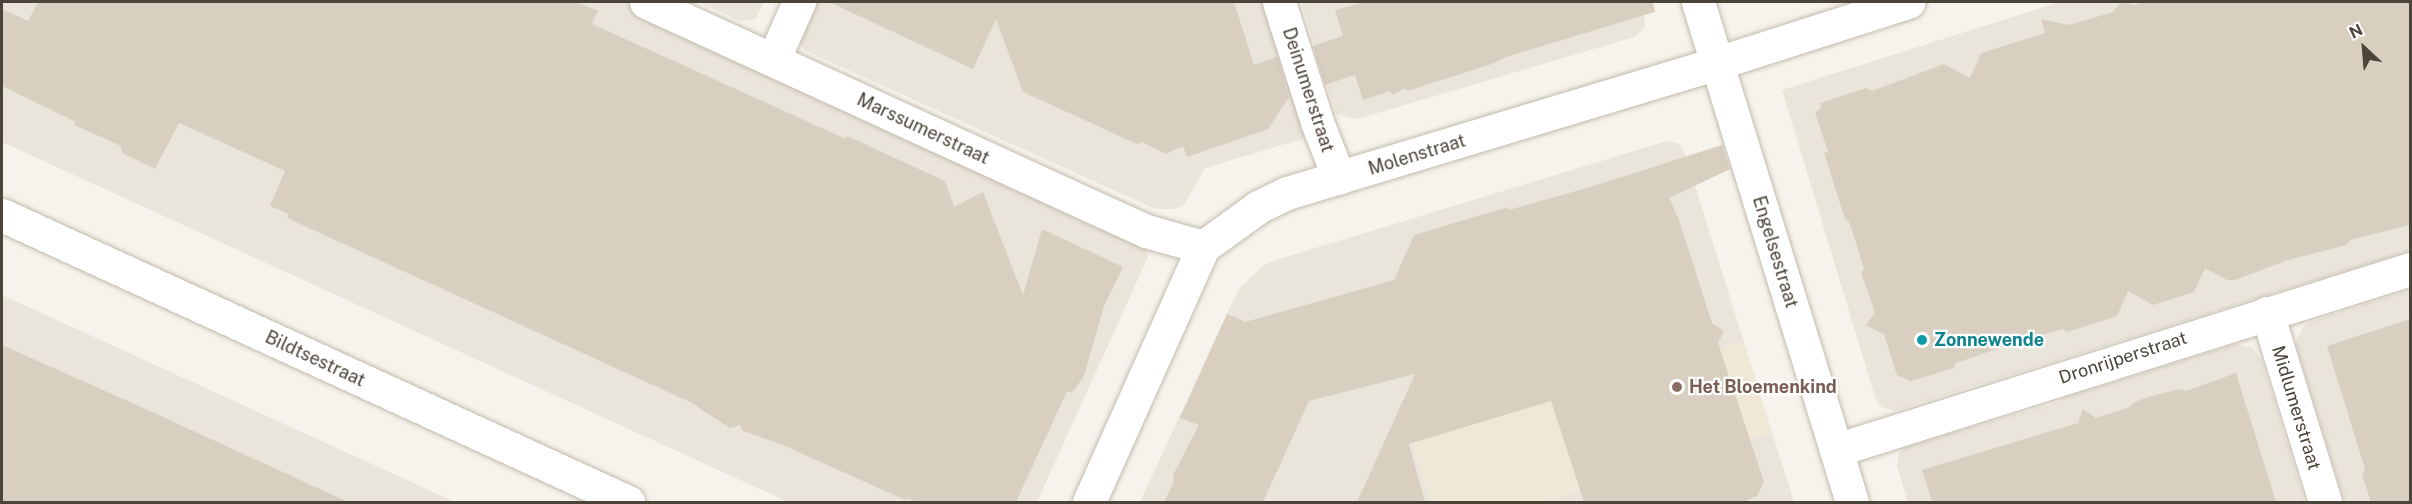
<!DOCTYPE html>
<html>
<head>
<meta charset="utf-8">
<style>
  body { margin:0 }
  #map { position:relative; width:2412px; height:504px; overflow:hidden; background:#f6f3ec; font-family:"Public Sans",sans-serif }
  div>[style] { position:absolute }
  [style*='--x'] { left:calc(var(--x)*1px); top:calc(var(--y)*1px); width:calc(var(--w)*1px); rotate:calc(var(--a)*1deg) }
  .residential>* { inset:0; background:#eae5da }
  .education>* { inset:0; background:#efe8d6 }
  .building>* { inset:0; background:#d8cfc1 }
  .roads { filter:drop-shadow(0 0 2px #c2bbae) drop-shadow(0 0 2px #c2bbae) }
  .minor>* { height:33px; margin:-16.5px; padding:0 16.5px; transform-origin:16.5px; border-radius:16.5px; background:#fff }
  .tertiary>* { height:33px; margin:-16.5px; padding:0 16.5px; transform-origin:16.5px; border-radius:16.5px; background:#fff }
  .dots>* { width:16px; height:16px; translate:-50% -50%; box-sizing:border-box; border:3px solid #fff; border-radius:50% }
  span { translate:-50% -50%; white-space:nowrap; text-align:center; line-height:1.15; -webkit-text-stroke:4.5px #fff; paint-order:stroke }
  .street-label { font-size:18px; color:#4b4439 }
  .culture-label { font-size:18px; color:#0d838f; font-weight:700 }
  .left { translate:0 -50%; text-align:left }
  .education-label { font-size:18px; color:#785e54; font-weight:700 }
  .frame { position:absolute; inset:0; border:3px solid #4b4439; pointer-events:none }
  .north { position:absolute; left:2334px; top:18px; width:60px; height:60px; -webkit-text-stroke:4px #fff; paint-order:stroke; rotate:334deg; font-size:16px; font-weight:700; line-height:24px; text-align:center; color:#4b4439 }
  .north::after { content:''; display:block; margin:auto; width:21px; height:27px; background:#4b4439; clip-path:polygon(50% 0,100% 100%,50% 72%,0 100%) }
</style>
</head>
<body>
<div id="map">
  <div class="residential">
    <div style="clip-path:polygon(2px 2px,624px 2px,1139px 238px,1147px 249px,1148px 257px,1037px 502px,788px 502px,2px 142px)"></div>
    <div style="clip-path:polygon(699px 2px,765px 2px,755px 19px,740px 21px)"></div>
    <div style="clip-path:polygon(810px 2px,1269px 2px,1306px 129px,1305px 138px,1205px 168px,1184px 205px,1175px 209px,1155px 209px,804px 50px,798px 39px)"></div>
    <div style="clip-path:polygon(1301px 2px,1639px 2px,1645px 21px,1644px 28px,1634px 37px,1361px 118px,1350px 118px,1336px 114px)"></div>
    <div style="clip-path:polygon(2060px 2px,2410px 2px,2410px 251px,1894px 411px,1882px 407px,1876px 400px,1782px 90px)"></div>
    <div style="clip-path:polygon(1667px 141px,1679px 144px,1685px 154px,1744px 342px,1413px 443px,1431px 502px,1140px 502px,1229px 309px,1239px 289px,1263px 266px,1276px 260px)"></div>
    <div style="clip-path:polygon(2410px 290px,2410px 502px,2345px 502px,2296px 345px,2297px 338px,2304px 326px,2312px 321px)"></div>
    <div style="clip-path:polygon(2px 295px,455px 502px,2px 502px)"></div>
    <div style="clip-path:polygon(2236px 344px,2253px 348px,2262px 361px,2305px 502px,1908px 502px,1897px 466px,1899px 453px,1905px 447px,2062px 401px,2061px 399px)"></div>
    <div style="clip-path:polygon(1772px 432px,1794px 502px,1542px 502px)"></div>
  </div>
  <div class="education">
    <div style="clip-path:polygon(1744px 342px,1772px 432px,1542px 502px,1431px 502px,1413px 443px)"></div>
  </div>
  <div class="building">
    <div style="clip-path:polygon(38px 2px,576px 2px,598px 11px,592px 24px,846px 139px,847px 136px,945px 181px,954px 207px,983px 192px,1023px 295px,1042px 229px,1123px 267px,1104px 306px,1084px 376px,1072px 393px,1067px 391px,1016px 502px,918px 502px,906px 498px,905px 500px,783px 445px,743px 431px,740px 425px,730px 428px,690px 402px,287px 218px,289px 214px,270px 206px,285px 171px,179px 123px,155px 169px,122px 153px,121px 146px,74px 125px,76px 122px,2px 86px,2px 9px,28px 21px)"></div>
    <div style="clip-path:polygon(829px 2px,1234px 2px,1254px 65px,1277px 57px,1289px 97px,1268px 129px,1187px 157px,1183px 146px,1166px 154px,1142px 142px,1137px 144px,1023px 92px,996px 19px,973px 69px)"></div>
    <div style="clip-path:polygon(1364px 2px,1653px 2px,1655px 12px,1509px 56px,1489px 65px,1407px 91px,1406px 88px,1392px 95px,1390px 91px,1363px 100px,1355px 75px,1325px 85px,1313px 46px,1343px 36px,1335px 10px)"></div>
    <div style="clip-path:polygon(2121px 2px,2134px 5px,2145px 2px,2410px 2px,2410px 225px,2350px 240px,2347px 245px,2288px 260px,2235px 280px,2227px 280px,2205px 268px,2194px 292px,2153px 305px,2128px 291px,2117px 316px,2068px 332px,2063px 329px,2008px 345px,1956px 363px,1954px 368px,1911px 381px,1897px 375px,1884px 334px,1866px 325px,1875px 312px,1861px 273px,1864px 269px,1857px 246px,1849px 221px,1845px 219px,1824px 153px,1828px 152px,1815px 112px,1821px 109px,1820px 103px,1866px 88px,1872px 91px,1944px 64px,1970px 78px,1981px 53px,2045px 33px,2041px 19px,2069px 25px,2113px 12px)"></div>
    <div style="clip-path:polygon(1722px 145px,1730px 169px,1669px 198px,1679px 220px,1712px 323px,1724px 331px,1718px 343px,1764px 482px,1757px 496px,1744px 502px,1584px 502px,1551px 401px,1409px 444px,1425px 502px,1357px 502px,1415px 374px,1309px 401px,1263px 502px,1164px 502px,1174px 481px,1173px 475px,1199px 425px,1180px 418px,1227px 314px,1245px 322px,1394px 280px,1414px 235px,1508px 207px,1509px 210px,1597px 185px)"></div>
    <div style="clip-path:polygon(2410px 319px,2410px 502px,2371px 502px,2362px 475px,2365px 469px,2327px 346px)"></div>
    <div style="clip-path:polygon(2px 345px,139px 406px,348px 502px,2px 502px)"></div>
    <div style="clip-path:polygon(2236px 373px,2276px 502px,1932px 502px,1922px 470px,2078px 423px,2083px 409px,2096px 418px,2130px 407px,2133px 403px,2145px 398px,2179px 389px,2186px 391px)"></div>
  </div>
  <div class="roads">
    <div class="minor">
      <div style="--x:646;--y:2;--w:550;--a:24.61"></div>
      <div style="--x:1146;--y:231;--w:59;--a:15.7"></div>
      <div style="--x:1279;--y:2;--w:126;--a:72.4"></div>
      <div style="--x:1317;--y:122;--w:60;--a:68.6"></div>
      <div style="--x:773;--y:60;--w:64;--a:-65.9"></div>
      <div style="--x:2267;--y:313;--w:198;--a:72.9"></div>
      <div style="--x:1836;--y:450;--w:602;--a:-17.5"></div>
      <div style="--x:1089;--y:502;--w:279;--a:-65.9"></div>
      <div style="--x:1203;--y:247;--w:68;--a:-36"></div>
      <div style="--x:1258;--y:207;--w:32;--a:-26"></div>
      <div style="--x:1287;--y:193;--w:449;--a:-16.8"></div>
      <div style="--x:1717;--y:63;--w:201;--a:-17.7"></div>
    </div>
    <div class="tertiary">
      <div style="--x:1698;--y:2;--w:523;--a:72.88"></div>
      <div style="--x:2;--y:215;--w:689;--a:24.63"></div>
    </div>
  </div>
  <div class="dots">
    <div style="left:1922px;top:340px;background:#0f9aa8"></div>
    <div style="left:1677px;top:387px;background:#8d6e63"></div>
  </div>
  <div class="street-label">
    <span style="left:1308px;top:90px;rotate:72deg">Deinumerstraat</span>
    <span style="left:923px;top:129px;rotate:25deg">Marssumerstraat</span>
    <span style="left:1417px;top:155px;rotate:-17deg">Molenstraat</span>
    <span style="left:1775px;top:252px;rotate:73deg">Engelsestraat</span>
    <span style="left:2123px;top:358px;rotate:-18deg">Dronrijperstraat</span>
    <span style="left:315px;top:359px;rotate:25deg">Bildtsestraat</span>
    <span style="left:2296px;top:408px;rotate:73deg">Midlumerstraat</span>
  </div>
  <div class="culture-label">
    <span class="left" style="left:1934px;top:340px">Zonnewende</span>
  </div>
  <div class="education-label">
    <span class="left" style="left:1689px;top:387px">Het Bloemenkind</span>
  </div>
  <div class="frame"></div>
  <div class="north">N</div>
</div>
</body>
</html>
